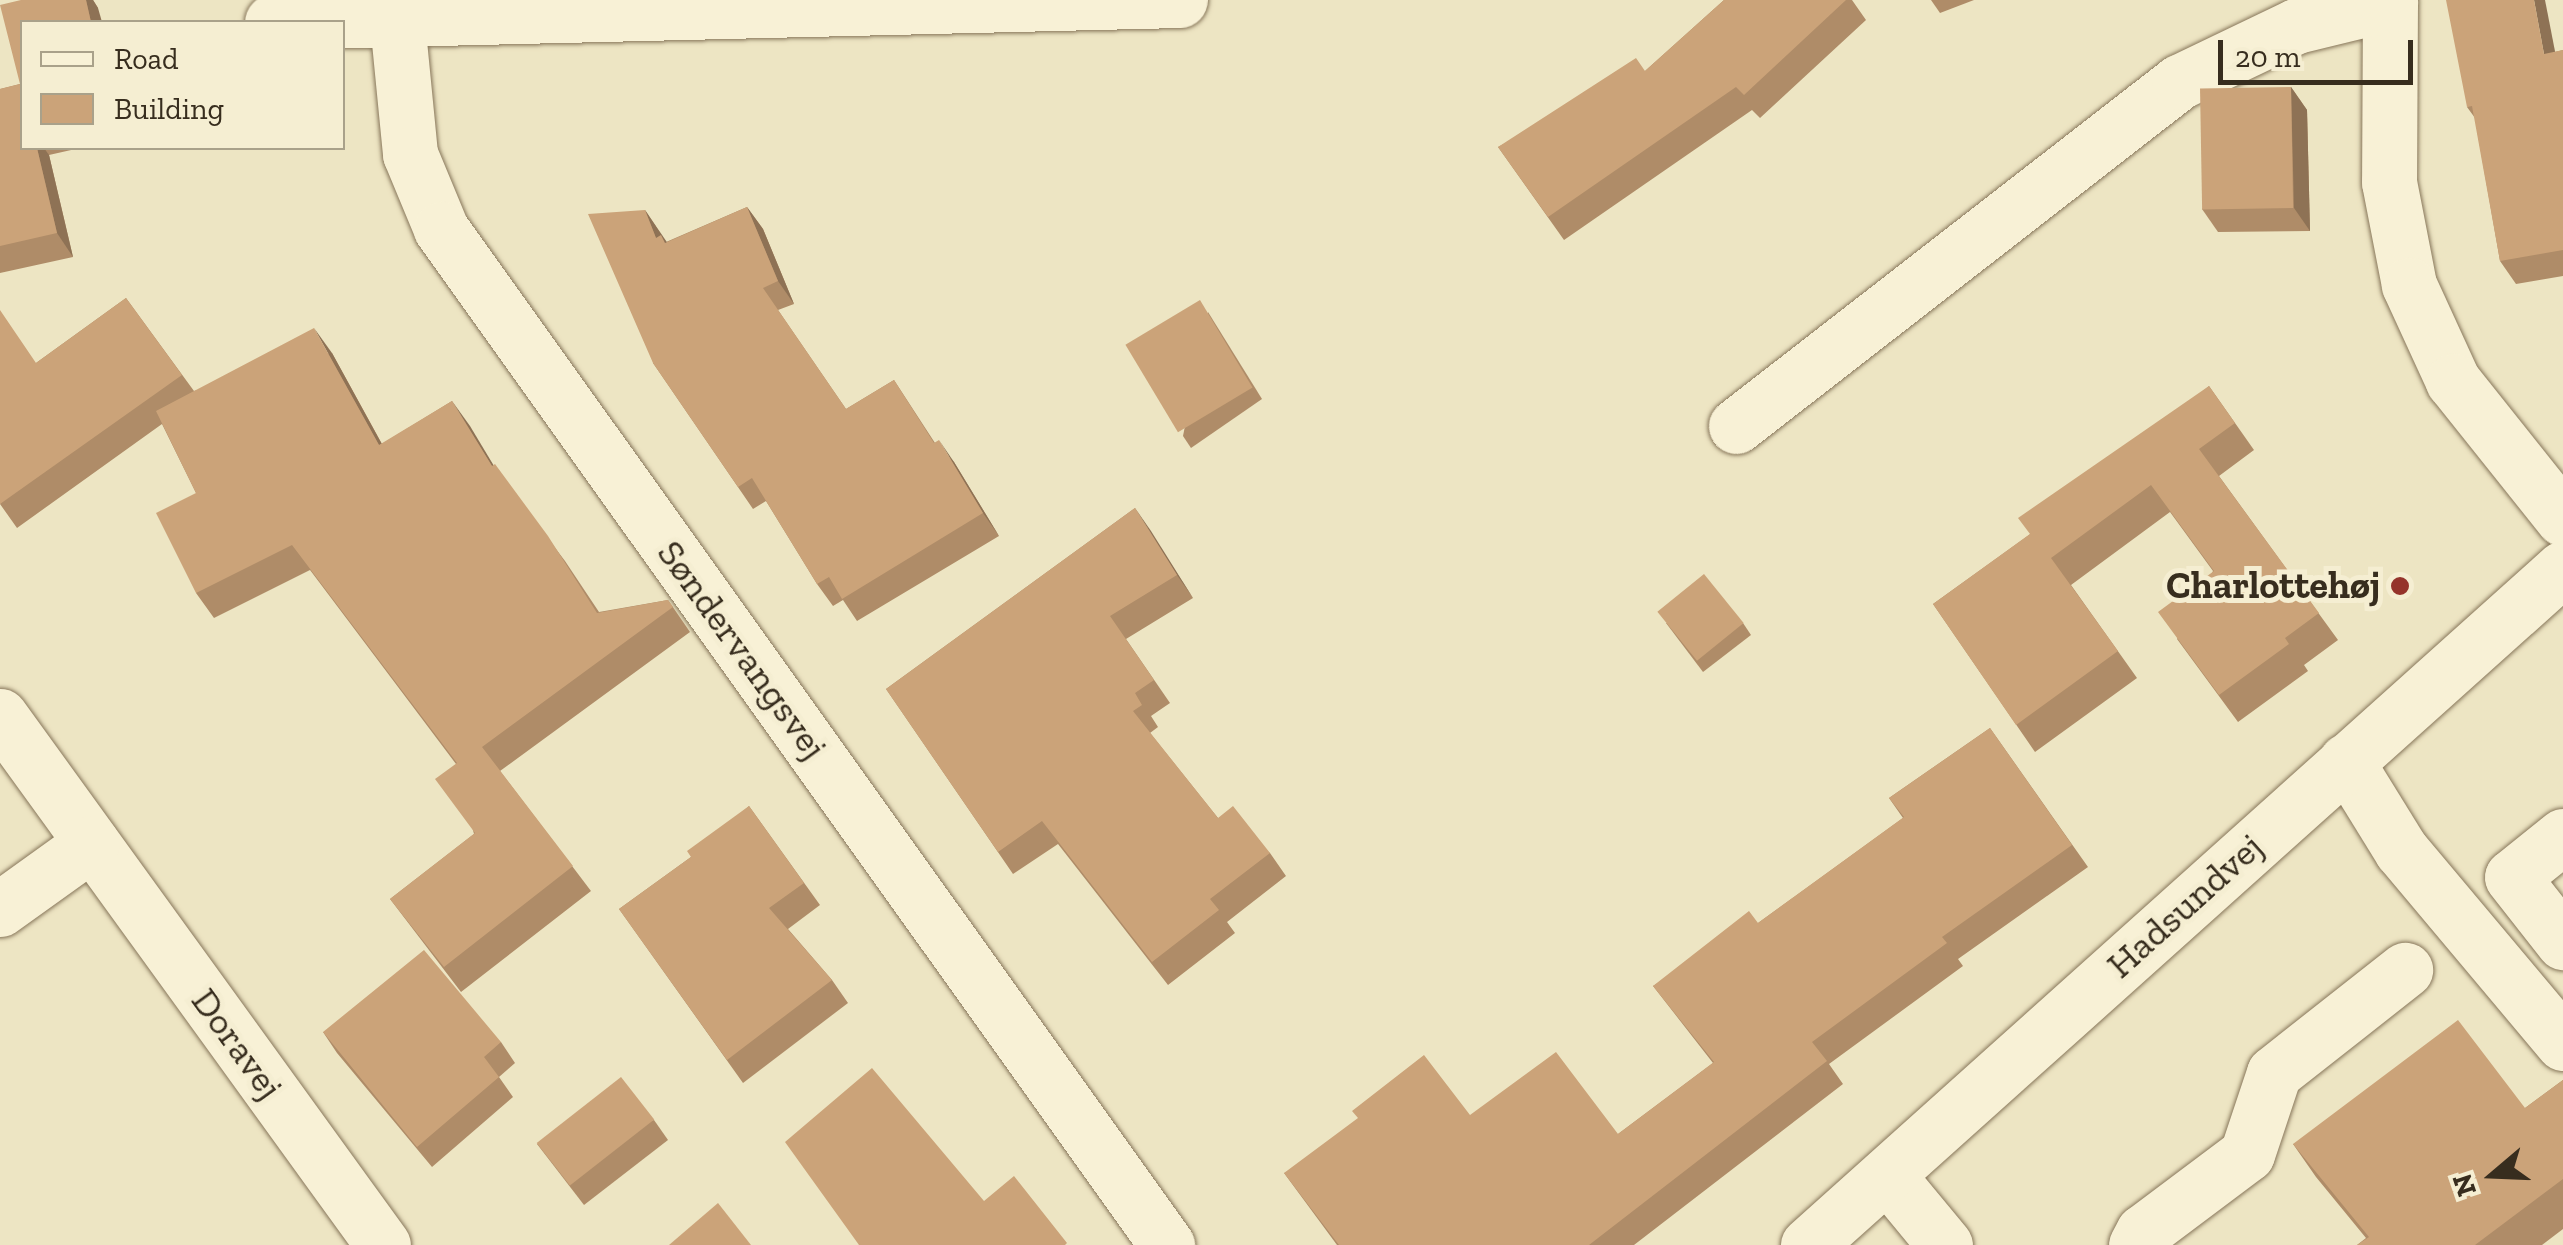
<!DOCTYPE html>
<html>
<head>
<meta charset="utf-8">
<style>
  body { margin:0 }
  #map { position:relative; width:2563px; height:1245px; overflow:hidden; background:#ede5c3; font-family:"Zilla Slab",serif }
  div>[style] { position:absolute }
  [style*='--x'] { left:calc(var(--x)*1px); top:calc(var(--y)*1px); width:calc(var(--w)*1px); rotate:calc(var(--a)*1deg) }
  .roads { filter:drop-shadow(0 0 2px #87765a) drop-shadow(0 0 2px #87765a) }
  .minor>* { height:55px; margin:-27.5px; padding:0 27.5px; transform-origin:27.5px; border-radius:27.5px; background:#f8f1d6 }
  .wall>* { inset:0; background:#af8c68 }
  .shaded-wall>* { inset:0; background:#8e7255 }
  .building>* { inset:0; background:#cba379; transform-origin:0 0 }
  .dots>* { width:28px; height:28px; translate:-50% -50%; box-sizing:border-box; border:5px solid #f5eed2; border-radius:50% }
  span { translate:-50% -50%; white-space:nowrap; text-align:center; line-height:1.15; -webkit-text-stroke:10px #f5eed2; paint-order:stroke }
  .poi-label { font-size:38px; color:#372d1e; font-weight:700 }
  .right { translate:-100% -50%; text-align:right }
  .street-label { font-size:38px; color:#372d1e }
  .legend { position:absolute; left:20px; top:20px; width:325px; height:130px; box-sizing:border-box; background:#f5eed2; border:2px solid #a9a18a; margin:0; padding:12px 18px; list-style:none; font-size:30px; color:#372d1e }
  .legend li { display:flex; align-items:center; gap:20px; height:50px }
  .legend b { width:50px; border:2px solid #a9a18a }
  .north { position:absolute; left:2443px; top:1125px; width:100px; height:100px; -webkit-text-stroke:8px #f5eed2; paint-order:stroke; rotate:251deg; font-size:28px; font-weight:700; line-height:40px; text-align:center; color:#372d1e }
  .north::after { content:''; display:block; margin:auto; width:35px; height:45px; background:#372d1e; clip-path:polygon(50% 0,100% 100%,50% 72%,0 100%) }
  .scale { position:absolute; left:2218px; top:40px; width:195px; height:45px; box-sizing:border-box; border:5px solid #372d1e; border-top:0; padding-left:12px; font-size:30px; line-height:35px; white-space:nowrap; color:#372d1e; -webkit-text-stroke:8px #f5eed2; paint-order:stroke }
</style>
</head>
<body>
<div id="map">
  <div class="roads">
    <div class="minor">
      <div style="--x:2390;--y:0;--w:182;--a:90.3"></div>
      <div style="--x:2389;--y:182;--w:105;--a:79"></div>
      <div style="--x:2409;--y:285;--w:106;--a:65.4"></div>
      <div style="--x:2453;--y:381;--w:176;--a:51.4"></div>
      <div style="--x:397;--y:21;--w:134;--a:84.4"></div>
      <div style="--x:410;--y:154;--w:81;--a:67.5"></div>
      <div style="--x:441;--y:229;--w:1249;--a:54.45"></div>
      <div style="--x:272;--y:22;--w:908;--a:-1.39"></div>
      <div style="--x:1736;--y:426;--w:561;--a:-37.83"></div>
      <div style="--x:2179;--y:82;--w:130;--a:-25.6"></div>
      <div style="--x:2296;--y:26;--w:97;--a:-13.7"></div>
      <div style="--x:0;--y:716;--w:653;--a:54.1"></div>
      <div style="--x:2346;--y:761;--w:105;--a:58.3"></div>
      <div style="--x:2401;--y:850;--w:252;--a:50"></div>
      <div style="--x:2563;--y:836;--w:65;--a:141.2"></div>
      <div style="--x:2512;--y:877;--w:83;--a:51.9"></div>
      <div style="--x:0;--y:909;--w:113;--a:-35.7"></div>
      <div style="--x:1887;--y:1175;--w:91;--a:50.4"></div>
      <div style="--x:1808;--y:1245;--w:1014;--a:-41.88"></div>
      <div style="--x:2136;--y:1245;--w:15;--a:-62"></div>
      <div style="--x:2143;--y:1232;--w:130;--a:-36.9"></div>
      <div style="--x:2247;--y:1154;--w:85;--a:-71.6"></div>
      <div style="--x:2274;--y:1073;--w:167;--a:-38.2"></div>
    </div>
  </div>
  <div class="wall">
    <div style="clip-path:polygon(21px 0,93px 0,98px 8px,22px 148px,80px 148px,49px 155px,73px 257px,0 273px,0 89px,20px 84px)"></div>
    <div style="clip-path:polygon(1724px 0,1852px 0,1866px 20px,1760px 118px,1752px 110px,1564px 240px,1498px 147px,1645px 71px)"></div>
    <div style="clip-path:polygon(1931px 0,1974px 0,1940px 13px)"></div>
    <div style="clip-path:polygon(2563px 50px,2563px 276px,2516px 284px,2500px 261px,2475px 118px,2467px 107px,2555px 52px)"></div>
    <div style="clip-path:polygon(2291px 87px,2307px 110px,2310px 231px,2218px 232px,2202px 209px)"></div>
    <div style="clip-path:polygon(747px 207px,763px 229px,794px 304px,778px 310px,846px 409px,894px 380px,935px 443px,954px 462px,999px 536px,857px 621px,843px 600px,833px 606px,817px 584px,766px 501px,753px 509px,653px 363px,645px 210px,666px 242px)"></div>
    <div style="clip-path:polygon(126px 298px,194px 391px,332px 353px,382px 444px,452px 401px,493px 465px,565px 561px,599px 612px,668px 600px,690px 632px,500px 771px,591px 891px,461px 992px,390px 899px,474px 834px,456px 764px,310px 570px,214px 618px,196px 593px,196px 493px,162px 424px,17px 528px,0 504px,36px 363px)"></div>
    <div style="clip-path:polygon(1208px 312px,1262px 399px,1191px 448px,1183px 436px)"></div>
    <div style="clip-path:polygon(2209px 386px,2254px 450px,2219px 476px,2338px 640px,2304px 665px,2308px 671px,2238px 722px,2177px 639px,2213px 571px,2170px 512px,2071px 585px,2137px 678px,2035px 752px,1933px 604px,2029px 535px)"></div>
    <div style="clip-path:polygon(1135px 508px,1193px 598px,1126px 639px,1170px 703px,1151px 716px,1158px 727px,1150px 733px,1218px 818px,1270px 853px,1286px 876px,1227px 922px,1235px 933px,1168px 985px,1058px 844px,1013px 874px,886px 689px)"></div>
    <div style="clip-path:polygon(1666px 623px,1743px 623px,1751px 635px,1703px 672px)"></div>
    <div style="clip-path:polygon(1990px 728px,2088px 867px,1958px 959px,1963px 966px,1829px 1064px,1843px 1084px,1634px 1245px,1337px 1245px,1284px 1173px,1470px 1115px,1618px 1134px,1713px 1063px,1653px 986px,1758px 923px,1903px 818px,1889px 798px)"></div>
    <div style="clip-path:polygon(749px 806px,820px 905px,788px 929px,832px 980px,848px 1003px,743px 1083px,619px 909px,691px 857px)"></div>
    <div style="clip-path:polygon(323px 1032px,501px 1042px,515px 1063px,499px 1077px,513px 1097px,432px 1167px,337px 1053px)"></div>
    <div style="clip-path:polygon(2563px 1080px,2563px 1229px,2542px 1245px,2357px 1245px,2366px 1238px,2316px 1177px,2293px 1144px,2525px 1108px)"></div>
    <div style="clip-path:polygon(654px 1120px,668px 1140px,584px 1205px,537px 1144px)"></div>
  </div>
  <div class="shaded-wall">
    <div style="clip-path:polygon(86px 0,93px 0,98px 8px,102px 22px,91px 22px)"></div>
    <div style="clip-path:polygon(2534px 0,2545px 0,2560px 77px,2544px 54px)"></div>
    <div style="clip-path:polygon(2291px 87px,2307px 110px,2310px 231px,2294px 208px)"></div>
    <div style="clip-path:polygon(37px 148px,44px 148px,49px 155px,73px 257px,57px 233px)"></div>
    <div style="clip-path:polygon(747px 207px,763px 229px,794px 304px,778px 281px)"></div>
    <div style="clip-path:polygon(645px 210px,660px 232px,677px 257px,656px 238px)"></div>
    <div style="clip-path:polygon(314px 328px,332px 353px,396px 470px,379px 445px)"></div>
    <div style="clip-path:polygon(452px 401px,470px 426px,509px 491px,492px 466px)"></div>
    <div style="clip-path:polygon(939px 440px,954px 462px,999px 536px,983px 513px)"></div>
    <div style="clip-path:polygon(1135px 508px,1151px 531px,1193px 598px,1177px 575px)"></div>
  </div>
  <div class="building">
    <div style="clip-path:polygon(21px 0,86px 0,91px 22px,22px 22px,22px 148px,37px 148px,57px 233px,0 246px,0 89px,20px 84px,0 5px)"></div>
    <div style="clip-path:polygon(1724px 0,1846px 0,1744px 95px,1736px 87px,1548px 217px,1498px 147px,1636px 58px,1645px 71px)"></div>
    <div style="clip-path:polygon(2446px 0,2534px 0,2544px 54px,2563px 50px,2563px 250px,2500px 261px,2472px 106px,2467px 107px)"></div>
    <div style="left:2291px;top:87px;width:121px;height:91px;rotate:89deg"></div>
    <div style="clip-path:polygon(747px 207px,778px 281px,763px 288px,846px 409px,894px 380px,934px 443px,939px 440px,983px 513px,842px 599px,829px 577px,817px 584px,752px 478px,738px 487px,653px 363px,588px 214px,645px 210px,656px 238px,661px 235px,665px 243px)"></div>
    <div style="clip-path:polygon(126px 298px,182px 375px,0 504px,0 310px,36px 363px)"></div>
    <div style="left:1200px;top:300px;width:102px;height:87px;rotate:59deg"></div>
    <div style="clip-path:polygon(314px 328px,379px 445px,452px 401px,492px 466px,495px 464px,548px 536px,597px 613px,668px 600px,673px 607px,482px 747px,573px 866px,444px 967px,390px 899px,475px 833px,435px 779px,457px 763px,292px 545px,196px 593px,156px 513px,196px 493px,156px 411px)"></div>
    <div style="clip-path:polygon(2209px 386px,2235px 423px,2199px 449px,2319px 613px,2285px 638px,2289px 644px,2219px 695px,2158px 612px,2214px 571px,2151px 485px,2051px 558px,2118px 651px,2016px 725px,1933px 604px,2030px 534px,2018px 518px)"></div>
    <div style="clip-path:polygon(1135px 508px,1177px 575px,1110px 616px,1154px 680px,1135px 693px,1142px 705px,1133px 711px,1218px 818px,1233px 806px,1270px 853px,1210px 899px,1219px 910px,1152px 962px,1042px 821px,998px 852px,886px 689px)"></div>
    <div style="left:1704px;top:574px;width:63px;height:60px;rotate:51deg"></div>
    <div style="clip-path:polygon(1990px 728px,2072px 845px,1942px 937px,1947px 943px,1812px 1042px,1827px 1061px,1589px 1245px,1339px 1245px,1284px 1173px,1358px 1118px,1352px 1111px,1424px 1055px,1470px 1115px,1556px 1052px,1618px 1134px,1714px 1062px,1653px 986px,1749px 911px,1758px 923px,1904px 817px,1889px 798px)"></div>
    <div style="clip-path:polygon(749px 806px,804px 883px,769px 908px,832px 980px,727px 1060px,619px 909px,691px 857px,687px 851px)"></div>
    <div style="clip-path:polygon(424px 950px,501px 1042px,484px 1057px,499px 1077px,417px 1147px,323px 1032px)"></div>
    <div style="clip-path:polygon(2458px 1020px,2525px 1108px,2563px 1080px,2563px 1179px,2475px 1245px,2357px 1245px,2369px 1237px,2293px 1144px)"></div>
    <div style="clip-path:polygon(872px 1068px,984px 1201px,1014px 1176px,1067px 1243px,1065px 1245px,859px 1245px,785px 1142px)"></div>
    <div style="left:621px;top:1077px;width:54px;height:107px;rotate:52deg"></div>
    <div style="clip-path:polygon(718px 1203px,751px 1245px,669px 1245px)"></div>
  </div>
  <div class="dots">
    <div style="left:2400px;top:586px;background:#95342b"></div>
  </div>
  <div class="poi-label">
    <span class="right" style="left:2380px;top:586px">Charlottehøj</span>
  </div>
  <div class="street-label">
    <span style="left:742px;top:650px;rotate:54deg">Søndervangsvej</span>
    <span style="left:2185px;top:906px;rotate:-42deg">Hadsundvej</span>
    <span style="left:237px;top:1044px;rotate:54deg">Doravej</span>
  </div>
  <ul class="legend">
  <li><b style="height:12px;background:#f8f1d6"></b>Road</li>
  <li><b style="height:28px;background:#cba379"></b>Building</li>
  </ul>
  <div class="north">N</div>
  <div class="scale">20 m</div>
</div>
</body>
</html>
